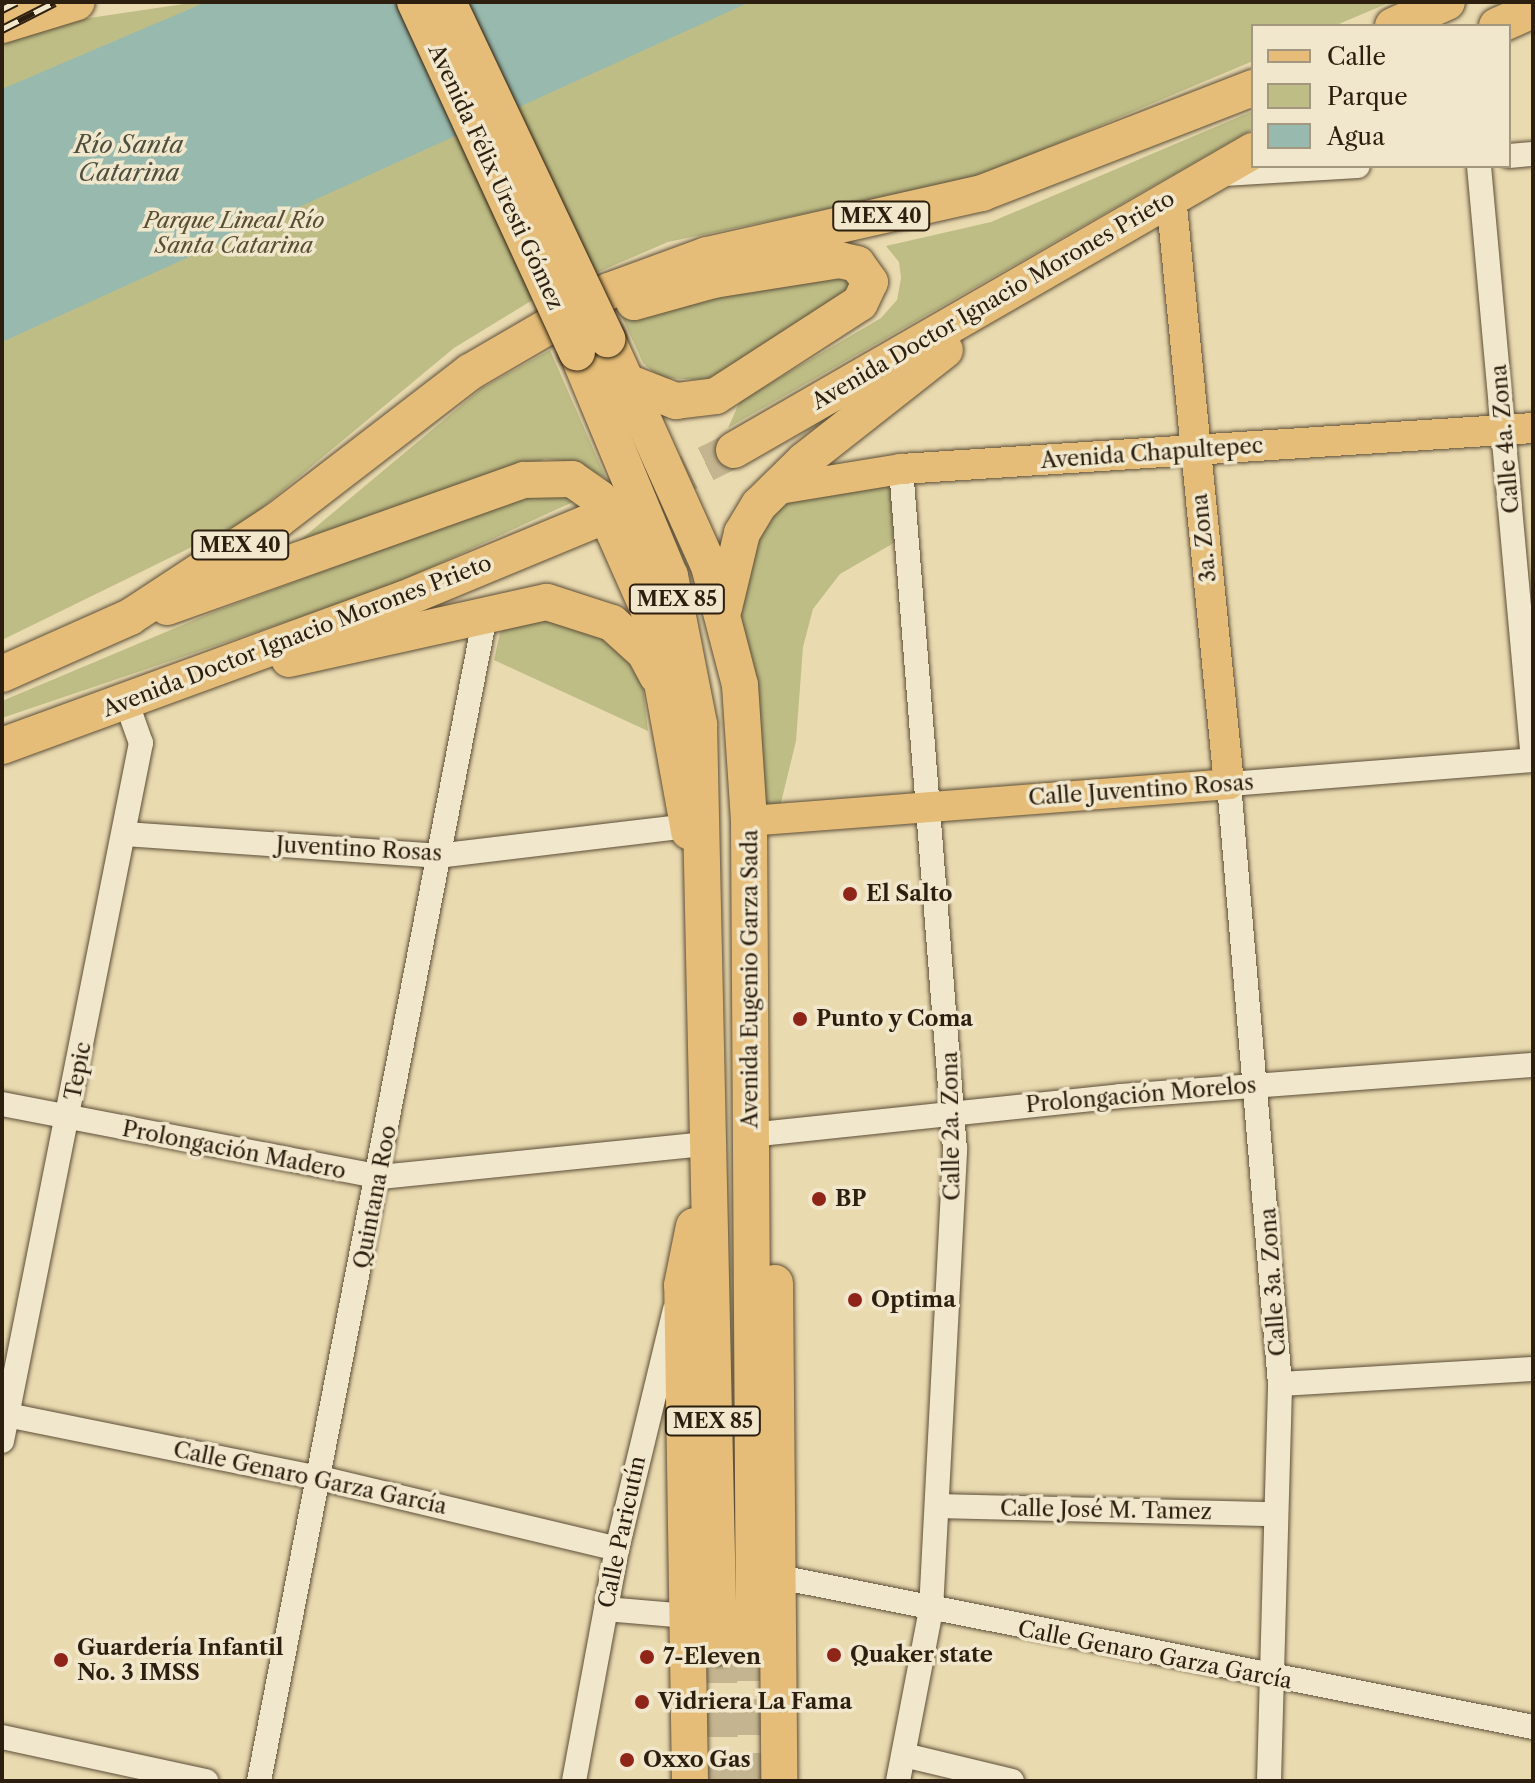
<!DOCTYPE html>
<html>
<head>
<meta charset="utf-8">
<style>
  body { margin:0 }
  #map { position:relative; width:1535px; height:1783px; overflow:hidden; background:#eadab0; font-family:"Libre Caslon Text",serif }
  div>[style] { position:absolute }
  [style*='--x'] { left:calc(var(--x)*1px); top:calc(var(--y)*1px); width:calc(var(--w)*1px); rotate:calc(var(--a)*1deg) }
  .green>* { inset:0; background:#bebd86 }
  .water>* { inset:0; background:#98baae }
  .highway-tunnel>* { height:36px; margin-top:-18px; transform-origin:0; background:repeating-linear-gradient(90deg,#c4b590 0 36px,transparent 0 54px) }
  .roads { filter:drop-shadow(0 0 2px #5c4e37) drop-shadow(0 0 2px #5c4e37) }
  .minor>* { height:24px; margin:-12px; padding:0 12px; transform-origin:12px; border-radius:12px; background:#f1e7cc }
  .major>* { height:30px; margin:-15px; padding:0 15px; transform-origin:15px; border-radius:15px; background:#e5bd78 }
  .highway>* { height:36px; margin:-18px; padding:0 18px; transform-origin:18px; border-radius:18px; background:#e5bd78 }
  .rail>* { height:9px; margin-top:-4.5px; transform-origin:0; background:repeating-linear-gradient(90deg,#f1e7cc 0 18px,#2d1f0f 0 36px); box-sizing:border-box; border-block:2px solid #2d1f0f }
  .bridges { filter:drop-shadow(0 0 2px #2d1f0f) drop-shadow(0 0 2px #2d1f0f) }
  .highway-bridge>* { height:36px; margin:-18px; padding:0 18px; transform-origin:18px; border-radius:18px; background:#e5bd78 }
  .dots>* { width:22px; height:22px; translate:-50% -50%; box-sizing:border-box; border:4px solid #f1e7cc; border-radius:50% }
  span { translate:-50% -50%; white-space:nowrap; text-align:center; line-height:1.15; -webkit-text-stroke:7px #f1e7cc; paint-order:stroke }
  .shield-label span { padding:2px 6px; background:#f1e7cc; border:2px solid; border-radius:6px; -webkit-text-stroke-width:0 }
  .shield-label { font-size:20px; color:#2d1f0f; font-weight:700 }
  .street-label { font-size:22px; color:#2d1f0f }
  .park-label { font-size:22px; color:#584e33; font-style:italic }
  .poi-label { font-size:22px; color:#2d1f0f; font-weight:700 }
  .left { translate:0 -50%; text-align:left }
  .water-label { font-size:24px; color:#4d4e3f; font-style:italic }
  .frame { position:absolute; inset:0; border:4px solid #2d1f0f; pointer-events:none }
  .legend { position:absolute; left:1251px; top:24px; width:260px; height:144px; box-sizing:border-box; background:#f1e7cc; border:2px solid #a39780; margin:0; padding:10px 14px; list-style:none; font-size:24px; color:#2d1f0f }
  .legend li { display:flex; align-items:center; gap:16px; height:40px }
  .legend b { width:40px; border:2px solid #a39780 }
</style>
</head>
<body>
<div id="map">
  <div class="green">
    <div style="clip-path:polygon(197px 2px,1391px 2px,1334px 26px,1253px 26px,1253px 61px,976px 178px,668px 242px,531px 301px,454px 348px,247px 520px,2px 640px,2px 31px)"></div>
    <div style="clip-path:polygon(1253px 111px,1253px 129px,728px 428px,740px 401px,881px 318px,897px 300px,901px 278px,899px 262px,886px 246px,991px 222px)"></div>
    <div style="clip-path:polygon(845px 272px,854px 291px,713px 380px,660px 378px,643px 363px,622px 317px)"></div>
    <div style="clip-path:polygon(550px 350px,606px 478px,572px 462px,545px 459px,280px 557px,482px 388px)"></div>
    <div style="clip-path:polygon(901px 469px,906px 536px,840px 574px,813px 609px,803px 647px,796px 741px,777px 819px,749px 821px,736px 553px,759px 505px)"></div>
    <div style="clip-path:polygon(559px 490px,575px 501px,386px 588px,2px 718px,2px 701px,211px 613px,503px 504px)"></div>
    <div style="clip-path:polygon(574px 616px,641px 669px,648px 731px,494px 660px,500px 633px,510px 622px)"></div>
  </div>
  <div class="water">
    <div style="clip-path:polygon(206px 2px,750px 2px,2px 342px,2px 89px)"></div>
  </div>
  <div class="highway-tunnel">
    <div style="--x:609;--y:512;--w:140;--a:-26.4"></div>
    <div style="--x:754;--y:1645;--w:136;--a:89.2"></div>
    <div style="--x:719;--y:1647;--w:134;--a:89.6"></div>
  </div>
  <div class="roads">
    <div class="minor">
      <div style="--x:1509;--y:156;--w:24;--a:-5"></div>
      <div style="--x:1479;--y:166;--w:596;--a:84.81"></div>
      <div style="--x:1223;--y:174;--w:135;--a:-3.4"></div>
      <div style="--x:125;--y:834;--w:313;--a:4"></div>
      <div style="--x:437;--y:856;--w:252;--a:-6.8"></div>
      <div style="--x:2;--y:1104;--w:385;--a:10.9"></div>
      <div style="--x:380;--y:1177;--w:328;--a:-5.8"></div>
      <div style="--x:750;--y:1135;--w:372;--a:-6"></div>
      <div style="--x:1120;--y:1096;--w:414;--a:-4.3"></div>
      <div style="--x:1280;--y:1384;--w:253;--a:-3.4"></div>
      <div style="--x:2;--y:1414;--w:324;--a:11.4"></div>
      <div style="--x:320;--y:1478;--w:305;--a:13.4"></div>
      <div style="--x:2;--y:1441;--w:712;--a:-78.74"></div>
      <div style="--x:141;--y:743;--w:45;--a:-109.7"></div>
      <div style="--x:938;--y:1506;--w:335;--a:1.4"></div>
      <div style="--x:779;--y:1577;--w:769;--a:11.25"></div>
      <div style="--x:606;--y:1609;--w:81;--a:4.9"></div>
      <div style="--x:2;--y:1737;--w:209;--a:12.2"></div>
      <div style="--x:904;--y:1755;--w:111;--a:13.5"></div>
      <div style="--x:259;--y:1781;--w:1192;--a:-79.02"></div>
      <div style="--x:574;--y:1781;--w:236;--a:-79.5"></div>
      <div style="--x:617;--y:1549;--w:246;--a:-76.4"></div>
      <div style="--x:898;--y:1781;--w:174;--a:-79.1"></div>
      <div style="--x:931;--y:1610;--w:461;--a:-87"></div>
      <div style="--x:955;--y:1150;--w:683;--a:-94.53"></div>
      <div style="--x:1269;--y:1781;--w:397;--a:-88.4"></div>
      <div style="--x:1280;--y:1384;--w:602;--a:-94.86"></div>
      <div style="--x:1229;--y:784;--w:305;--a:-4.5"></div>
    </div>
    <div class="major">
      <div style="--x:773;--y:490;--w:130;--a:-9.3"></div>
      <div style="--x:901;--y:469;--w:633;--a:-3.71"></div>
      <div style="--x:749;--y:821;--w:481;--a:-4.4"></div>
      <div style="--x:1229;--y:784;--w:590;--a:-95.64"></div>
    </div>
    <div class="highway">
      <div style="--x:2;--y:25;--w:78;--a:-17"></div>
      <div style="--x:1393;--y:26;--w:59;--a:-24"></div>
      <div style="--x:1497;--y:26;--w:39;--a:-24"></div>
      <div style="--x:607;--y:339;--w:249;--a:65.8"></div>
      <div style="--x:709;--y:566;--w:123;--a:75.4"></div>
      <div style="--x:740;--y:685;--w:136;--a:86.2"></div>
      <div style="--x:749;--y:821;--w:824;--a:89.65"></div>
      <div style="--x:577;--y:352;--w:243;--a:67.5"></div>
      <div style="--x:670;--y:576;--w:151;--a:78.9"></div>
      <div style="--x:699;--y:724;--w:923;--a:88.76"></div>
      <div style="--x:627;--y:382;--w:53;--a:21.2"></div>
      <div style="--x:676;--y:401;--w:40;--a:-7.1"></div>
      <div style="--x:716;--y:396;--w:171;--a:-32.9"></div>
      <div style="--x:860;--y:303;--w:23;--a:-65"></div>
      <div style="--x:870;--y:282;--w:22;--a:-126"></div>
      <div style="--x:857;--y:264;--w:17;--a:-167"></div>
      <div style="--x:840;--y:260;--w:128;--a:171"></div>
      <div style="--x:714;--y:280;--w:83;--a:164.6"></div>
      <div style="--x:734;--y:450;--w:599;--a:-29.95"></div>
      <div style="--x:167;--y:607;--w:379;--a:-19.6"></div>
      <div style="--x:524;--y:480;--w:48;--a:-1.2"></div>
      <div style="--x:572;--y:479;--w:33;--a:35"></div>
      <div style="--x:599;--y:498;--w:124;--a:66.1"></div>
      <div style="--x:649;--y:611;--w:224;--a:79.7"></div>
      <div style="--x:724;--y:608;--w:77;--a:-76.5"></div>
      <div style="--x:742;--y:533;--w:33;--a:-59"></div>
      <div style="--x:759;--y:505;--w:64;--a:-44.4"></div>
      <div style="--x:805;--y:460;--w:178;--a:-38.2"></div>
      <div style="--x:289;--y:659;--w:264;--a:-12.5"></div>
      <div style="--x:547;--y:602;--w:68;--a:17.9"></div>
      <div style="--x:612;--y:623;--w:45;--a:42.3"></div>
      <div style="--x:645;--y:653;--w:26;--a:62"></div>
      <div style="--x:2;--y:674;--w:140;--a:-24"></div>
      <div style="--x:130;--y:617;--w:178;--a:-33.3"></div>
      <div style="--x:279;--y:519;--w:241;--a:-37.6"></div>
      <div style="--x:470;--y:372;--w:161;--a:-30.2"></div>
      <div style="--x:609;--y:291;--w:104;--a:-20.2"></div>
      <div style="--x:707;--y:255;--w:282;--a:-12.7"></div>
      <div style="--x:982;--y:193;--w:291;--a:-21.2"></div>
      <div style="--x:2;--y:746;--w:428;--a:-20.1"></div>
      <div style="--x:404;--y:599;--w:201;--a:-22.5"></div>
      <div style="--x:775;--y:1283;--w:498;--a:89.5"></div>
      <div style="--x:690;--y:1781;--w:496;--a:-90.9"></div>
      <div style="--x:682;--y:1285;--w:60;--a:-78.5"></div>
    </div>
  </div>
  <div class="rail">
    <div style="--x:2;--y:9;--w:16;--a:-27"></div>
    <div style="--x:2;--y:29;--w:59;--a:-27"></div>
  </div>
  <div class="bridges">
    <div class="highway-bridge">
      <div style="--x:415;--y:2;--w:386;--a:65.2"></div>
      <div style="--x:448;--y:2;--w:373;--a:64.7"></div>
    </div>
  </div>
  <div class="dots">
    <div style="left:850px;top:894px;background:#8f2418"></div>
    <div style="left:800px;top:1019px;background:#8f2418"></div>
    <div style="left:819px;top:1199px;background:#8f2418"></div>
    <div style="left:855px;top:1300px;background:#8f2418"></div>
    <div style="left:834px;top:1655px;background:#8f2418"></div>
    <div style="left:647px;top:1657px;background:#8f2418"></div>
    <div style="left:61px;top:1660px;background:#8f2418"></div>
    <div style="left:642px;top:1702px;background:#8f2418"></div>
    <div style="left:627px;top:1760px;background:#8f2418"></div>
  </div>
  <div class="shield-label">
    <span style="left:881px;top:216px">MEX 40</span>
    <span style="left:240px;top:545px">MEX 40</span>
    <span style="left:677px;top:599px">MEX 85</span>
    <span style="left:713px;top:1421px">MEX 85</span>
  </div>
  <div class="street-label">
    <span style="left:496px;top:177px;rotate:65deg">Avenida Félix Uresti Gómez</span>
    <span style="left:993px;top:300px;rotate:-30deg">Avenida Doctor Ignacio Morones Prieto</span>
    <span style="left:1505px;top:439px;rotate:-95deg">Calle 4a. Zona</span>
    <span style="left:1152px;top:453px;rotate:-4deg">Avenida Chapultepec</span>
    <span style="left:1204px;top:538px;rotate:-96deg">3a. Zona</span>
    <span style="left:297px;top:636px;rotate:-21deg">Avenida Doctor Ignacio Morones Prieto</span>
    <span style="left:1141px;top:790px;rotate:-4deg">Calle Juventino Rosas</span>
    <span style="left:359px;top:849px;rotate:3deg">Juventino Rosas</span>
    <span style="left:750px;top:979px;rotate:-90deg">Avenida Eugenio Garza Sada</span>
    <span style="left:78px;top:1071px;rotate:-79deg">Tepic</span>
    <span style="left:1141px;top:1095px;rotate:-5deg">Prolongación Morelos</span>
    <span style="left:951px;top:1126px;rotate:-91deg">Calle 2a. Zona</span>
    <span style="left:234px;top:1150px;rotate:11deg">Prolongación Madero</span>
    <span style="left:375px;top:1197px;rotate:-79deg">Quintana Roo</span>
    <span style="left:1273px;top:1282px;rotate:-94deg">Calle 3a. Zona</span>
    <span style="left:310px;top:1478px;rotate:12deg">Calle Genaro Garza García</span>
    <span style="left:1106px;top:1510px;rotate:1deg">Calle José M. Tamez</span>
    <span style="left:622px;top:1532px;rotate:-78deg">Calle Paricutín</span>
    <span style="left:1155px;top:1655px;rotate:11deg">Calle Genaro Garza García</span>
  </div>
  <div class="park-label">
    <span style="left:234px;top:233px">Parque Lineal Río<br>Santa Catarina</span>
  </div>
  <div class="poi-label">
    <span class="left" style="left:866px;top:894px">El Salto</span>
    <span class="left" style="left:816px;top:1019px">Punto y Coma</span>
    <span class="left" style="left:835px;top:1199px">BP</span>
    <span class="left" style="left:871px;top:1300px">Optima</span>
    <span class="left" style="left:77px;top:1660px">Guardería Infantil<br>No. 3 IMSS</span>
    <span class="left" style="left:850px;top:1655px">Quaker state</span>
    <span class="left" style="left:663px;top:1657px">7-Eleven</span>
    <span class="left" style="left:658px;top:1702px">Vidriera La Fama</span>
    <span class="left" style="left:643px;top:1760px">Oxxo Gas</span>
  </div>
  <div class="water-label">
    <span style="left:129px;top:159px">Río Santa<br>Catarina</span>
  </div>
  <div class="frame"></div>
  <ul class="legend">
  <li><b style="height:10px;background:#e5bd78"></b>Calle</li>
  <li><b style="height:22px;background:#bebd86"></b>Parque</li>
  <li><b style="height:22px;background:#98baae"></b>Agua</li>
  </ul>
</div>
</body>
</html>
